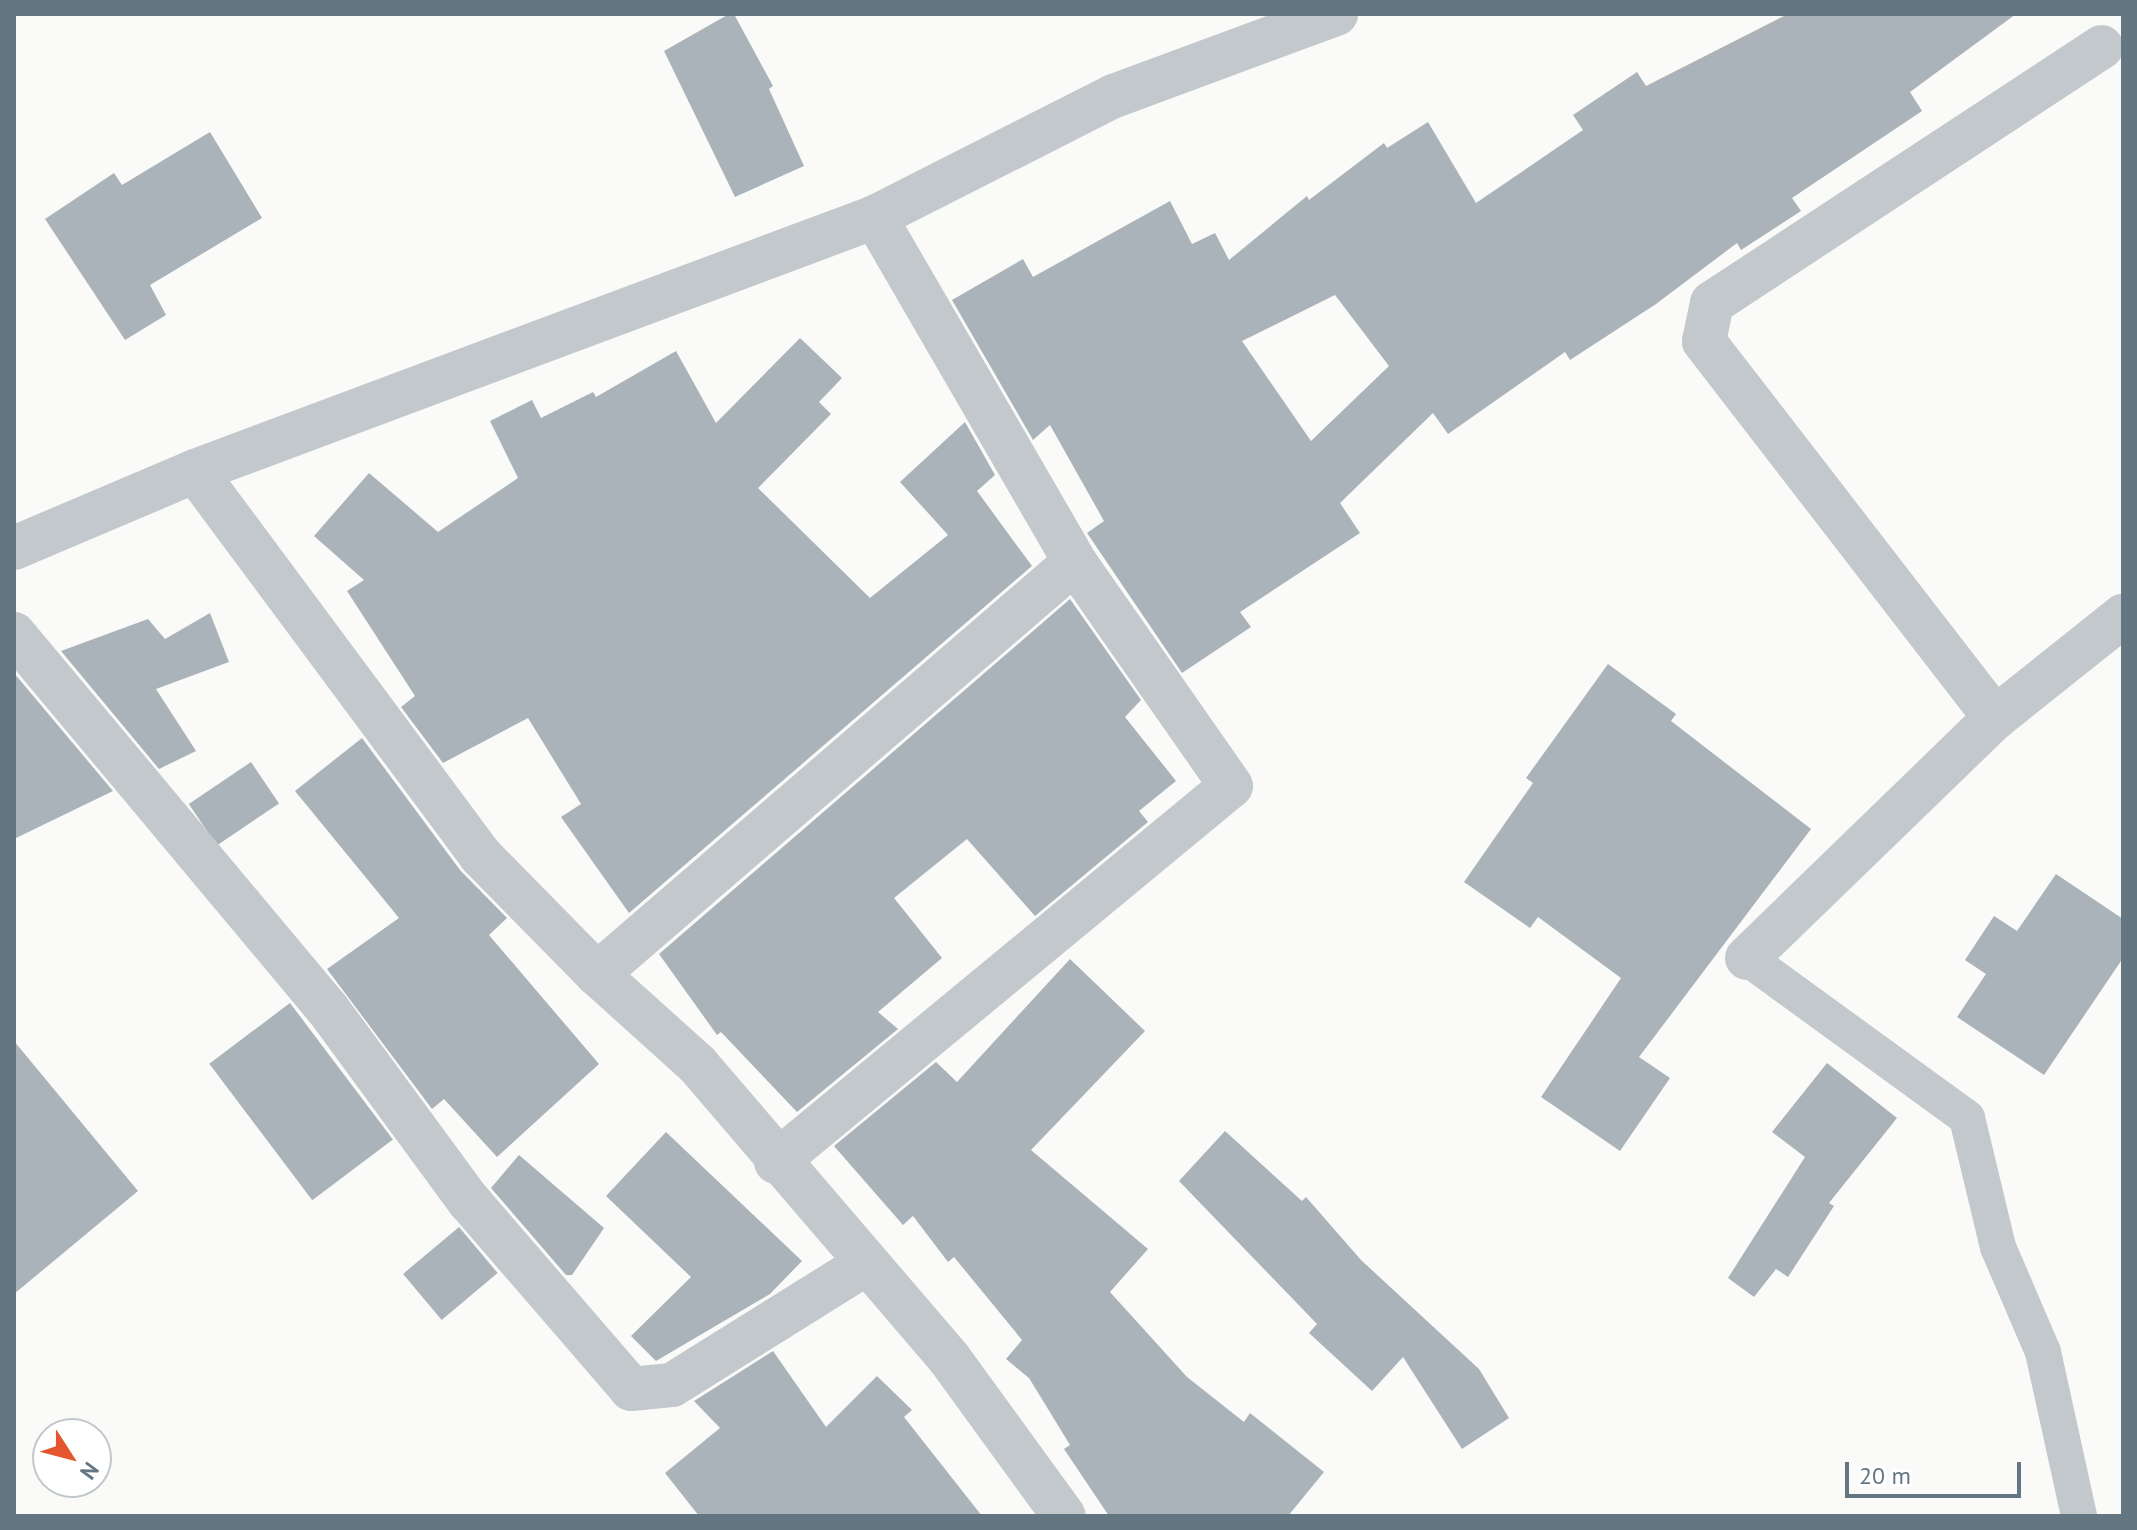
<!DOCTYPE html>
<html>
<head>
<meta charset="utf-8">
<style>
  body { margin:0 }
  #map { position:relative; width:2137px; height:1530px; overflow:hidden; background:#fafaf8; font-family:"PT Sans",sans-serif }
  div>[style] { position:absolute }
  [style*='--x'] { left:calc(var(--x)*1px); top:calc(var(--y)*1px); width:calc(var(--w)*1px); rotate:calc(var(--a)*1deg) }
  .building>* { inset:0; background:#aab3b9; transform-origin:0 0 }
  .service>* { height:36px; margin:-18px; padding:0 18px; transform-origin:18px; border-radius:18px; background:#c3c8cc }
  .minor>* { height:44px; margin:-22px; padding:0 22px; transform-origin:22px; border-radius:22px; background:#c3c8cc }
  .tertiary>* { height:44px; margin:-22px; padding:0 22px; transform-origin:22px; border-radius:22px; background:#c3c8cc }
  span { translate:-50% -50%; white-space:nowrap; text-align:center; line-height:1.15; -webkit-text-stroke:8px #fff; paint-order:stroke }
  .frame { position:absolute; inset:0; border:16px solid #657683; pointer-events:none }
  .north { position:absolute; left:32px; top:1418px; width:80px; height:80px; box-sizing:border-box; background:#fff; border:2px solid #c1c8cd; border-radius:50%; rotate:126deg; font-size:22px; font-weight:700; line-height:32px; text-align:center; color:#657683 }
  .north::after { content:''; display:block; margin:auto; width:28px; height:36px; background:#e4572e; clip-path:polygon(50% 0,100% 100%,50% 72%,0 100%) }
  .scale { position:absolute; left:1845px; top:1462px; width:176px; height:36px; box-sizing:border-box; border:4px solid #657683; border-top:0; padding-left:10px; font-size:24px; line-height:28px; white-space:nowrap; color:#657683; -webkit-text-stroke:6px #fff; paint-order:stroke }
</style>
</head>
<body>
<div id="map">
  <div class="building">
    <div style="clip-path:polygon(729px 14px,734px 14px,773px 86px,769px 89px,804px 166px,735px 197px,664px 51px)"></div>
    <div style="clip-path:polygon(evenodd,1788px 14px,2016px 14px,1910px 92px,1922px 111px,1792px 198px,1801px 211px,1741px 250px,1737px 243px,1656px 304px,1570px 360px,1565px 352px,1448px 434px,1433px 413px,1340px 503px,1360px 533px,1240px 612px,1251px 627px,1182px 673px,1087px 533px,1104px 521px,1050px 425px,1033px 440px,952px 300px,1023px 259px,1033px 277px,1170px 201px,1192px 244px,1215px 233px,1229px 260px,1307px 196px,1309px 200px,1384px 143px,1387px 148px,1428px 122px,1476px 203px,1583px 130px,1573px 115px,1637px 72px,1646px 86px,1788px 14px,1335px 295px,1389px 366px,1311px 441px,1242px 341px,1335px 295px)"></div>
    <div style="clip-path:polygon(210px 132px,262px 218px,150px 285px,166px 315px,125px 340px,45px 219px,114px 173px,122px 185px)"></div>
    <div style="clip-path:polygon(800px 338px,842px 378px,819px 402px,831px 414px,758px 488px,870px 598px,948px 535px,900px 482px,965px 422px,995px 475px,977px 491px,1032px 566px,629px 913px,561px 817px,581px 804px,528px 718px,443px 763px,401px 707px,415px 696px,347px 591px,364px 580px,314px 536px,369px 473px,438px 532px,518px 478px,490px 421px,532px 400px,541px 418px,593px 392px,596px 397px,676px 351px,716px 423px)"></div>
    <div style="clip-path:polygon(1070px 599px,1141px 700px,1125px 717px,1176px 781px,1139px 811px,1148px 822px,1035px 916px,967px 839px,894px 898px,942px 958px,878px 1012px,898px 1029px,797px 1112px,721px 1032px,717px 1035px,659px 954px)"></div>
    <div style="clip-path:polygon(210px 613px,229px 662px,156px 689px,196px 751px,159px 769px,61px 651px,148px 619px,165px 639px)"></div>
    <div style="clip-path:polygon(1608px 664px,1676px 714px,1671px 721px,1811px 829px,1639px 1057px,1670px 1078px,1620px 1151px,1541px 1097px,1621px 978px,1538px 917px,1530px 928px,1464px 882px,1533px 783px,1526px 778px)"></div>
    <div style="clip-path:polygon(14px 673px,113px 791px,14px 839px)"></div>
    <div style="clip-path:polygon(362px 738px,460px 870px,507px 918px,489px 935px,599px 1064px,497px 1157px,444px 1099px,432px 1109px,327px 969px,399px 918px,295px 791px)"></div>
    <div style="left:251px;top:762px;width:50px;height:75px;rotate:56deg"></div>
    <div style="clip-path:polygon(2056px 874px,2123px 919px,2123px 958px,2044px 1075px,1957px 1017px,1986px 974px,1965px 960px,1994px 916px,2017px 931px)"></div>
    <div style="clip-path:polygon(1070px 959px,1145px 1031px,1031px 1150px,1148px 1249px,1110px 1292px,1187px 1377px,1244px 1422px,1250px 1413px,1324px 1472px,1288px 1516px,1109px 1516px,1064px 1449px,1070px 1445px,1029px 1378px,1006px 1359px,1022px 1340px,954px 1257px,948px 1262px,913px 1216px,903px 1225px,834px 1146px,936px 1062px,957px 1082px)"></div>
    <div style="left:290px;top:1003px;width:171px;height:101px;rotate:53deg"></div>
    <div style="clip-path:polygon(14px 1041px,138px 1191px,14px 1294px)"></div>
    <div style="clip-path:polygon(1827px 1063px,1897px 1118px,1829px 1203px,1834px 1206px,1788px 1277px,1776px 1269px,1754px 1297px,1728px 1278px,1805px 1157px,1772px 1132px)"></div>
    <div style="clip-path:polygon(1225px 1131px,1302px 1201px,1306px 1197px,1361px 1260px,1479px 1369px,1509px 1418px,1462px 1449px,1403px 1357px,1372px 1391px,1309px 1333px,1317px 1324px,1179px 1181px)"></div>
    <div style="clip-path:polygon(666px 1132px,802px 1261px,770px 1294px,656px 1361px,631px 1336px,691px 1277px,606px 1196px)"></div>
    <div style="clip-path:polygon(519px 1155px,604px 1228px,572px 1275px,566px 1275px,491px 1188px)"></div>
    <div style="left:459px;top:1227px;width:60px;height:73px;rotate:50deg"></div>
    <div style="clip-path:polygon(773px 1351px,826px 1427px,877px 1376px,912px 1410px,904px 1417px,982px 1516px,699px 1516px,665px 1473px,720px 1428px,694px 1401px)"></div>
  </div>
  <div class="service">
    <div style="--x:1747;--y:958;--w:272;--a:36"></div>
    <div style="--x:1967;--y:1118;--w:133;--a:76.5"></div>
    <div style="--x:1998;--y:1247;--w:114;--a:66.8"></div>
    <div style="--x:2043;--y:1352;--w:168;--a:77.6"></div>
  </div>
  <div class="minor">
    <div style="--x:195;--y:471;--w:478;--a:53.4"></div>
    <div style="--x:480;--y:855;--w:167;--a:45.5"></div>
    <div style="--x:597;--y:974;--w:135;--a:42"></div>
    <div style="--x:697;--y:1064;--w:387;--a:49.4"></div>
    <div style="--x:949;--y:1358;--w:195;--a:54"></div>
    <div style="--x:14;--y:634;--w:488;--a:50.1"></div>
    <div style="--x:327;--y:1008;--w:240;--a:53.7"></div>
    <div style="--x:469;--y:1201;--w:248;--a:49.2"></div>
    <div style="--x:631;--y:1389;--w:41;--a:-5.6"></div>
    <div style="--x:672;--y:1385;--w:230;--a:-32"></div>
    <div style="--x:1995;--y:718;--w:476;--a:-127.7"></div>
    <div style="--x:1704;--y:341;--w:39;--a:-78"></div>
    <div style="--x:1712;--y:303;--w:466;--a:-33.3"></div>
    <div style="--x:1747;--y:958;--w:345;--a:-44.1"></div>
    <div style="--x:1995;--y:718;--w:164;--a:-38.6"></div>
    <div style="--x:597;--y:974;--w:631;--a:-40.76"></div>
    <div style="--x:776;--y:1162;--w:590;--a:-39.57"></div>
    <div style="--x:1231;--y:786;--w:273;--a:-124.9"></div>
    <div style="--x:1075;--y:562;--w:399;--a:-120.1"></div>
  </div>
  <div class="tertiary">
    <div style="--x:14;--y:548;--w:197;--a:-23"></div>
    <div style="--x:195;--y:471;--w:726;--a:-20.48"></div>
    <div style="--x:875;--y:217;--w:268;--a:-26.9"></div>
    <div style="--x:1114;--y:96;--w:237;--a:-20.3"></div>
  </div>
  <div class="frame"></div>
  <div class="north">N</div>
  <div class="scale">20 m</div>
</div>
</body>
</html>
